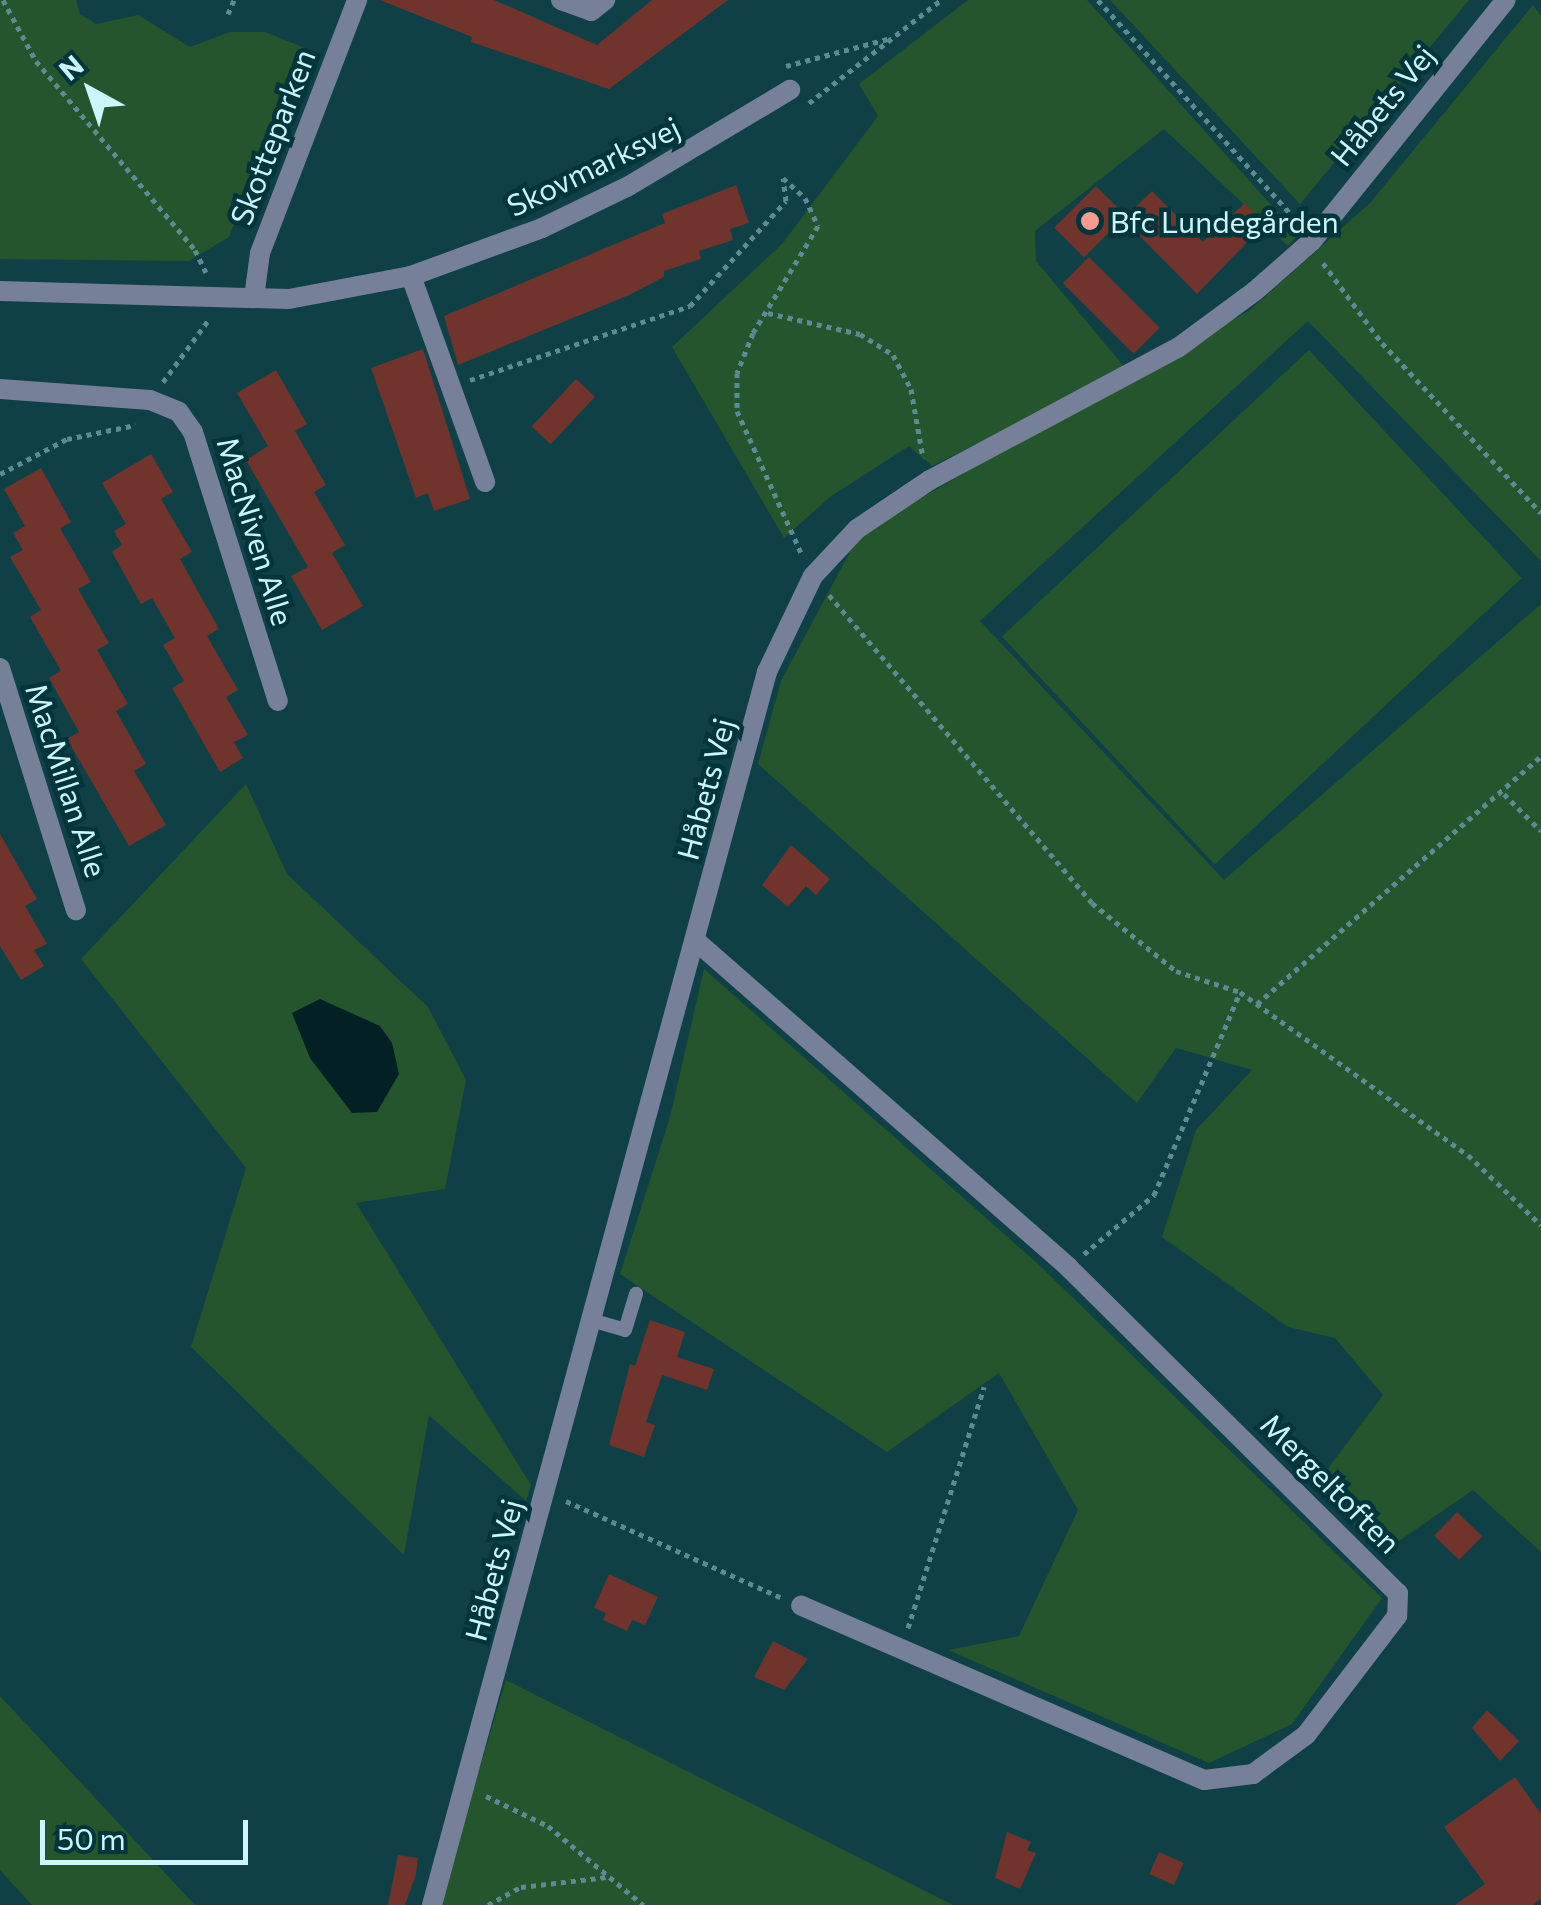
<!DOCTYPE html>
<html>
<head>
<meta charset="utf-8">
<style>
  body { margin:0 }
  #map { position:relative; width:1541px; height:1905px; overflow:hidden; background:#0e4046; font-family:Commissioner,sans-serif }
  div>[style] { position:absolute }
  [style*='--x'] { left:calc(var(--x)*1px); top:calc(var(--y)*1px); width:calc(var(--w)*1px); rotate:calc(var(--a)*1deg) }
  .green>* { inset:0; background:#24552d; transform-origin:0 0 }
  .water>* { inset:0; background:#032024 }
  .building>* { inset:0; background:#70342d; transform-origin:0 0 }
  .path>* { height:5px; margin-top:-2.5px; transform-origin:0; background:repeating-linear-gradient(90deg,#5d8b92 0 5px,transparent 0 10px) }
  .lane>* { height:14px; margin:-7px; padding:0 7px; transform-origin:7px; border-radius:7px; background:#778099 }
  .street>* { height:20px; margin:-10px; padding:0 10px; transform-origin:10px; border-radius:10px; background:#778099 }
  .dots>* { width:28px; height:28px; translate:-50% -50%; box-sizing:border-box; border:5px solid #00353c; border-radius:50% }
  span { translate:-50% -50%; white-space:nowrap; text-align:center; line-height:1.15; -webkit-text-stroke:9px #00353c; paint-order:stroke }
  .street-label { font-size:30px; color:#ccf5fc }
  .poi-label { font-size:30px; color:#ccf5fc }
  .left { translate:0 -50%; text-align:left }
  .north { position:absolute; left:40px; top:40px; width:100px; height:100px; -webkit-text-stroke:8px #00353c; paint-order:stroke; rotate:320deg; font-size:28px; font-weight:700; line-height:40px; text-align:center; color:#ccf5fc }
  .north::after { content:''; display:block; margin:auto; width:35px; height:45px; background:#ccf5fc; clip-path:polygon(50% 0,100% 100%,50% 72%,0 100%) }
  .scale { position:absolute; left:40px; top:1820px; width:208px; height:45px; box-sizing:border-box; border:5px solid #ccf5fc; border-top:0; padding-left:12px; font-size:30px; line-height:35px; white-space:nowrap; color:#ccf5fc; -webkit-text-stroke:8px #00353c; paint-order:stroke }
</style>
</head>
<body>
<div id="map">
  <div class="green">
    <div style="clip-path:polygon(0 0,76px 0,80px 14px,96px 24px,138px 15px,190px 47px,230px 32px,265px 32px,305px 48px,229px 237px,189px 261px,0 259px)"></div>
    <div style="clip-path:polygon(968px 0,1087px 0,1298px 235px,1288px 246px,1164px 129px,1035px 231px,1036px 261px,1126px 369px,932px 466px,909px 446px,830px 497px,784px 538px,672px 347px,782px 244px,878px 116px,859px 84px)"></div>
    <div style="clip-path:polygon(1110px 0,1469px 0,1300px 204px)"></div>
    <div style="clip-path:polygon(1533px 5px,1541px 16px,1541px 561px,1308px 321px,980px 621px,1224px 880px,1541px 604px,1541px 1552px,1473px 1490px,1383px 1552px,1314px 1487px,1383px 1395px,1335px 1338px,1288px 1327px,1162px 1237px,1196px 1130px,1252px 1070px,1176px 1048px,1137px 1103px,758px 764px,781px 681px,860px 533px,1250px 310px,1370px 203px)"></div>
    <div style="left:1309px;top:350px;width:312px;height:420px;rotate:47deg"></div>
    <div style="clip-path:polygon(246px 784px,287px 874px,428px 1007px,466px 1080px,445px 1189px,356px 1203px,531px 1485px,526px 1501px,429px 1415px,404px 1555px,191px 1347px,246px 1168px,81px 959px)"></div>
    <div style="clip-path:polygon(704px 969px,1038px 1264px,1382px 1598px,1292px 1724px,1209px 1763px,948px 1650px,1019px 1636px,1078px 1510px,999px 1373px,887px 1452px,620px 1274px,670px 1117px)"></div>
    <div style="clip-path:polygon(506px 1680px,953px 1905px,439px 1905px)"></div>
    <div style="clip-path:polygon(0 1696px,195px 1905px,32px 1905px,0 1870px)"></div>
  </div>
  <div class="water">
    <div style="clip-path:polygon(320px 999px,380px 1026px,392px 1043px,399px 1074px,377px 1112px,352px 1113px,310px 1058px,292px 1013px)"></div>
  </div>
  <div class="building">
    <div style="clip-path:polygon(380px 0,494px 0,597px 45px,652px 0,728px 0,609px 89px,471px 42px,472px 37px)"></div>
    <div style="clip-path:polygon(736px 185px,749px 223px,730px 229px,733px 240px,699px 251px,701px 259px,664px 271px,664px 277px,629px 295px,458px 365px,444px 316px,665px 223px,662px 214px)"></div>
    <div style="left:1096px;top:186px;width:42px;height:59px;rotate:45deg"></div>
    <div style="clip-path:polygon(1152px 191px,1203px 242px,1245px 203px,1265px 224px,1197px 294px,1123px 219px)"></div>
    <div style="left:1089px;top:257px;width:100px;height:37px;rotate:45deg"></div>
    <div style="clip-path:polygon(423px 349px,470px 499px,434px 511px,428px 493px,416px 498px,371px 368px)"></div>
    <div style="clip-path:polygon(276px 370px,307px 424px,295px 431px,326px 485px,314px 492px,345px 545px,332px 553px,363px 606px,322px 630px,291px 576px,308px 567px,246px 460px,268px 446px,237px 393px)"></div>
    <div style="left:576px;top:379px;width:26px;height:65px;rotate:43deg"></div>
    <div style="clip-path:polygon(151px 454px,173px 492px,161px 499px,192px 552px,180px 559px,219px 629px,207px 636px,238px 690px,226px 697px,248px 735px,234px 742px,243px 758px,220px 772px,172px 688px,184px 681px,163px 645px,175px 638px,152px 598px,141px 604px,112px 552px,122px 545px,114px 531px,126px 524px,102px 483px)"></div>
    <div style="clip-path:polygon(41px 468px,71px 522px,60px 528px,91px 582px,78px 589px,109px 643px,97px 650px,128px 704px,116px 711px,146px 764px,134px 771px,166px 825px,129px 846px,67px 739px,79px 732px,49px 678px,61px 671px,30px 617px,41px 610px,10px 557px,23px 550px,13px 533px,25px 526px,4px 489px)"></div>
    <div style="clip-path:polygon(0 834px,37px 899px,25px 906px,47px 944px,34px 950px,44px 966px,21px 980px,0 946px)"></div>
    <div style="clip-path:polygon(791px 845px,830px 879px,816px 895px,806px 886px,788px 907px,762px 885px)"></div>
    <div style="clip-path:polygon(650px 1320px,685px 1332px,677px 1357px,714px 1369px,707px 1390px,662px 1375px,646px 1422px,655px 1425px,644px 1457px,609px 1445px,630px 1364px,635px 1366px)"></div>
    <div style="left:1457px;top:1512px;width:35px;height:33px;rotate:44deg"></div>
    <div style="clip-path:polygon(609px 1574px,658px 1597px,645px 1625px,632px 1620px,627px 1631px,603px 1620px,606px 1613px,594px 1608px)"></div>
    <div style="clip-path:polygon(773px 1641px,808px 1659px,784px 1690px,754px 1677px)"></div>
    <div style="clip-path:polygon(1487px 1710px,1519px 1741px,1500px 1761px,1472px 1728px)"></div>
    <div style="clip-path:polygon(1515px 1777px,1541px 1814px,1541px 1899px,1533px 1905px,1455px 1905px,1485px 1884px,1444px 1827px)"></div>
    <div style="clip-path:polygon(1007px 1832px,1031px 1842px,1027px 1850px,1036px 1853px,1020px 1889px,995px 1878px)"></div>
    <div style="left:1159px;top:1852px;width:27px;height:24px;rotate:24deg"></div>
    <div style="clip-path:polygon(398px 1855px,418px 1858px,416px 1874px,405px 1905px,388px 1905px)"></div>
  </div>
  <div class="path">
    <div style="--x:3;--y:0;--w:69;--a:61.6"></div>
    <div style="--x:36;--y:61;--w:247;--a:49.9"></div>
    <div style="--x:195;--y:250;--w:25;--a:64"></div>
    <div style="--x:1098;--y:0;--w:302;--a:48"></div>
    <div style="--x:228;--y:14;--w:15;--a:-67"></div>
    <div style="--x:786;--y:66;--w:109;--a:-14.9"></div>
    <div style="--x:809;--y:103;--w:167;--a:-38"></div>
    <div style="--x:783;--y:178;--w:30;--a:42"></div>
    <div style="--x:805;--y:198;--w:31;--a:65"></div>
    <div style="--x:818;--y:226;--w:125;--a:121.3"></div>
    <div style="--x:753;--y:333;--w:43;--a:111.8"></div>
    <div style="--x:737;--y:373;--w:38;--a:90"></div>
    <div style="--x:737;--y:411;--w:156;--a:65.7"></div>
    <div style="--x:1323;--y:263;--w:99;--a:53.6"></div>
    <div style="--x:1382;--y:343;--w:233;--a:46.9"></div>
    <div style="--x:768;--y:313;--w:94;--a:12.9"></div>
    <div style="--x:860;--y:334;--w:39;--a:32"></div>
    <div style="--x:893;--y:355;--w:38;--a:62"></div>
    <div style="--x:911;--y:389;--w:70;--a:80.1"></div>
    <div style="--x:470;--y:380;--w:232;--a:-18.6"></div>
    <div style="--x:690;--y:306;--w:142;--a:-47.6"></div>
    <div style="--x:786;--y:201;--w:23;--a:-97"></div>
    <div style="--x:163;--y:382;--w:79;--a:-53.7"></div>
    <div style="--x:0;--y:474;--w:76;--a:-27.6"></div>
    <div style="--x:67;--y:439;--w:70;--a:-11.5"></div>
    <div style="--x:829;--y:595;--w:405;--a:49.5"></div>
    <div style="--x:1092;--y:903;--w:108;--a:39"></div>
    <div style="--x:1176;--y:971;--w:67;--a:18.2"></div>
    <div style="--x:1240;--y:992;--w:280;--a:35.6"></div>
    <div style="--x:1468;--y:1155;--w:101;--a:43.8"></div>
    <div style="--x:1504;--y:794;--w:52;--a:45"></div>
    <div style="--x:1257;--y:1004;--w:377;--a:-41.1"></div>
    <div style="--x:1084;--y:1254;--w:92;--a:-40.1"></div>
    <div style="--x:1154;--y:1195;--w:220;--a:-67"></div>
    <div style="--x:566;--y:1501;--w:235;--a:24.2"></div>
    <div style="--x:908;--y:1628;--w:253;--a:-72.5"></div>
    <div style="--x:486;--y:1796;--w:69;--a:25.8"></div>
    <div style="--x:548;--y:1826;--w:124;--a:39.7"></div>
    <div style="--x:488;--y:1905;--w:38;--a:-29"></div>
    <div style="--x:521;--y:1887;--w:88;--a:-6.6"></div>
  </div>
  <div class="lane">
    <div style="--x:591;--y:1320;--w:35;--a:16"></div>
    <div style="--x:625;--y:1330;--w:38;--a:-73"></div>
  </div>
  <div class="street">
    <div style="--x:561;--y:0;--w:32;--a:20"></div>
    <div style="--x:591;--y:11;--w:18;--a:-38"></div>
    <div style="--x:411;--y:276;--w:219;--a:70.2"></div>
    <div style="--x:0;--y:291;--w:289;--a:1.6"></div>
    <div style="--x:289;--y:299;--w:124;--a:-10.7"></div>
    <div style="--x:411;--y:276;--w:140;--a:-20.1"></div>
    <div style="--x:542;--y:228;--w:94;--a:-25.8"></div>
    <div style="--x:627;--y:187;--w:190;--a:-30.8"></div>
    <div style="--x:254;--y:298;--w:45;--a:-82.4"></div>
    <div style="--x:260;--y:253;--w:271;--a:-69"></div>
    <div style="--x:0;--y:389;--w:150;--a:4.2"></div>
    <div style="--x:150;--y:400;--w:31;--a:22"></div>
    <div style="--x:179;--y:412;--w:24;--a:55"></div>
    <div style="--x:193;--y:432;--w:282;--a:72.5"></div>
    <div style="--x:0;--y:668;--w:254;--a:72.6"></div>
    <div style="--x:696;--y:941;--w:495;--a:41.2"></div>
    <div style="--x:1068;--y:1267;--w:464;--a:44.7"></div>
    <div style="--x:1398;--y:1593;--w:23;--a:92"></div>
    <div style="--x:1397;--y:1616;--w:150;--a:127.4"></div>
    <div style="--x:1306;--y:1735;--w:66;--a:143.7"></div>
    <div style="--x:1253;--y:1774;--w:49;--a:173"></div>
    <div style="--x:1204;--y:1780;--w:439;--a:-156.6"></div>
    <div style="--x:432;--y:1905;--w:1278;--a:-74.8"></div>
    <div style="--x:767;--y:672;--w:106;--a:-64.4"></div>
    <div style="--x:813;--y:576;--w:64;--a:-46.9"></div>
    <div style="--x:857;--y:529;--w:88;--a:-33.9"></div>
    <div style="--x:930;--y:480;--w:282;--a:-28.1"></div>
    <div style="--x:1179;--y:347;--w:94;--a:-36.4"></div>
    <div style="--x:1255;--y:291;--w:76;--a:-41.3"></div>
    <div style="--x:1312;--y:241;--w:309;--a:-51.2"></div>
  </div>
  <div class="dots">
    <div style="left:1090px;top:221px;background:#f59c91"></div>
  </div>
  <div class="street-label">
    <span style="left:1382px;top:105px;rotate:-51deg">Håbets Vej</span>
    <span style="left:272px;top:137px;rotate:-69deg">Skotteparken</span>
    <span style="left:593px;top:166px;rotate:-26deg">Skovmarksvej</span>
    <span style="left:256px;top:531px;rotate:73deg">MacNiven Alle</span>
    <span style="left:67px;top:780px;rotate:72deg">MacMillan Alle</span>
    <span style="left:705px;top:789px;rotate:-75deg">Håbets Vej</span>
    <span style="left:1331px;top:1483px;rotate:45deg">Mergeltoften</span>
    <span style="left:493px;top:1570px;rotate:-75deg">Håbets Vej</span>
  </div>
  <div class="poi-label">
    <span class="left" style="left:1110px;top:221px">Bfc Lundegården</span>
  </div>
  <div class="north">N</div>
  <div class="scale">50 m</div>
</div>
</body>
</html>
